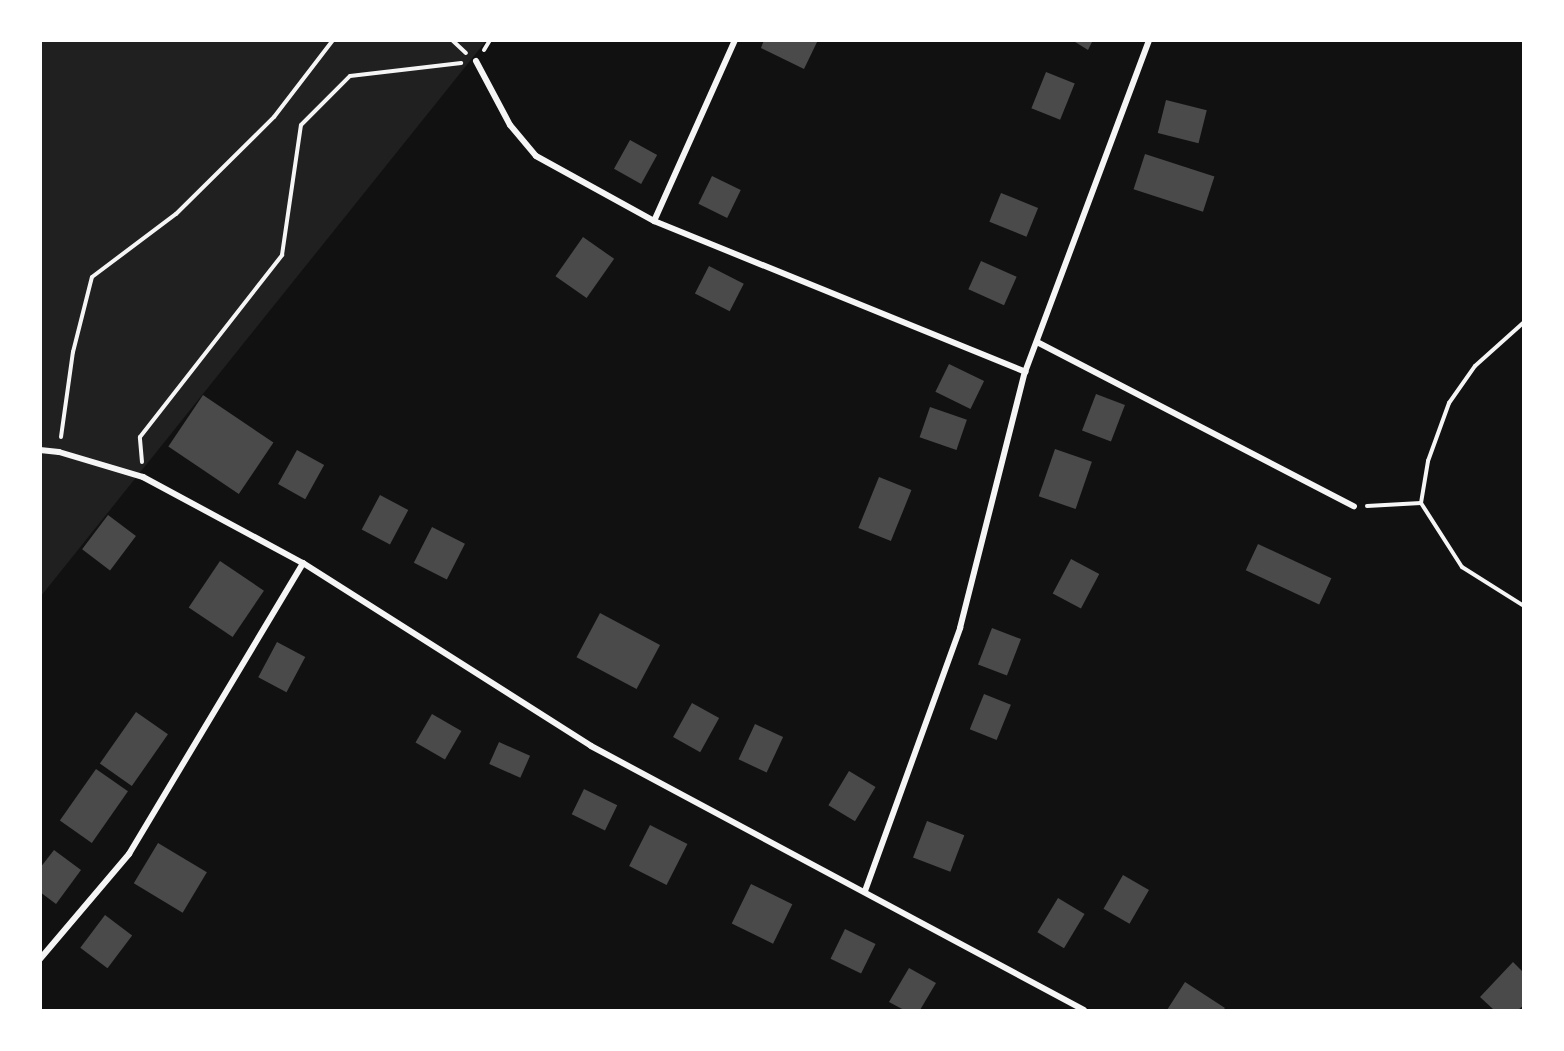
<!DOCTYPE html>
<html>
<head>
<meta charset="utf-8">
<style>
  body { margin:0 }
  #map { position:relative; width:1564px; height:1051px; overflow:hidden; background:#111; font-family:"Roboto Condensed",sans-serif }
  div>[style] { position:absolute }
  [style*='--x'] { left:calc(var(--x)*1px); top:calc(var(--y)*1px); width:calc(var(--w)*1px); rotate:calc(var(--a)*1deg) }
  .green>* { inset:0; background:#202020 }
  .building>* { inset:0; background:#4a4a4a; transform-origin:0 0 }
  .path>* { height:4px; margin:-2px; padding:0 2px; transform-origin:2px; border-radius:2px; background:#f5f5f5 }
  .minor>* { height:6px; margin:-3px; padding:0 3px; transform-origin:3px; border-radius:3px; background:#f5f5f5 }
  span { translate:-50% -50%; white-space:nowrap; text-align:center; line-height:1.15; -webkit-text-stroke:4.5px #fff; paint-order:stroke }
  .frame { position:absolute; inset:0; border:42px solid #fff; pointer-events:none }
</style>
</head>
<body>
<div id="map">
  <div class="green">
    <div style="clip-path:polygon(41px 41px,486px 41px,41px 596px)"></div>
  </div>
  <div class="building">
    <div style="clip-path:polygon(764px 40px,818px 40px,804px 69px,761px 48px)"></div>
    <div style="clip-path:polygon(1072px 40px,1093px 40px,1088px 50px)"></div>
    <div style="left:1046px;top:72px;width:31px;height:39px;rotate:22deg"></div>
    <div style="left:1166px;top:100px;width:42px;height:34px;rotate:14deg"></div>
    <div style="left:630px;top:140px;width:31px;height:33px;rotate:29deg"></div>
    <div style="left:1145px;top:154px;width:73px;height:37px;rotate:18deg"></div>
    <div style="left:712px;top:176px;width:32px;height:31px;rotate:26deg"></div>
    <div style="left:1001px;top:193px;width:40px;height:31px;rotate:22deg"></div>
    <div style="left:583px;top:237px;width:38px;height:48px;rotate:35deg"></div>
    <div style="left:981px;top:261px;width:39px;height:31px;rotate:24deg"></div>
    <div style="left:709px;top:266px;width:39px;height:31px;rotate:27deg"></div>
    <div style="left:949px;top:364px;width:39px;height:31px;rotate:26deg"></div>
    <div style="left:1096px;top:394px;width:31px;height:39px;rotate:21deg"></div>
    <div style="left:203px;top:395px;width:85px;height:62px;rotate:34deg"></div>
    <div style="left:930px;top:407px;width:39px;height:32px;rotate:19deg"></div>
    <div style="left:1055px;top:449px;width:39px;height:50px;rotate:19deg"></div>
    <div style="left:297px;top:450px;width:31px;height:39px;rotate:29deg"></div>
    <div style="left:879px;top:477px;width:35px;height:55px;rotate:22deg"></div>
    <div style="left:380px;top:495px;width:32px;height:39px;rotate:28deg"></div>
    <div style="left:108px;top:515px;width:35px;height:43px;rotate:37deg"></div>
    <div style="left:432px;top:527px;width:37px;height:40px;rotate:27deg"></div>
    <div style="left:1258px;top:544px;width:81px;height:29px;rotate:25deg"></div>
    <div style="left:1071px;top:559px;width:32px;height:39px;rotate:28deg"></div>
    <div style="left:220px;top:561px;width:53px;height:56px;rotate:34deg"></div>
    <div style="left:600px;top:613px;width:68px;height:50px;rotate:28deg"></div>
    <div style="left:992px;top:628px;width:31px;height:39px;rotate:21deg"></div>
    <div style="left:277px;top:642px;width:32px;height:40px;rotate:28deg"></div>
    <div style="left:984px;top:694px;width:29px;height:38px;rotate:22deg"></div>
    <div style="left:692px;top:703px;width:31px;height:39px;rotate:29deg"></div>
    <div style="left:136px;top:712px;width:39px;height:63px;rotate:35deg"></div>
    <div style="left:432px;top:714px;width:34px;height:33px;rotate:30deg"></div>
    <div style="left:755px;top:724px;width:31px;height:39px;rotate:25deg"></div>
    <div style="left:499px;top:742px;width:34px;height:24px;rotate:24deg"></div>
    <div style="left:96px;top:769px;width:39px;height:63px;rotate:35deg"></div>
    <div style="left:849px;top:771px;width:31px;height:40px;rotate:31deg"></div>
    <div style="left:584px;top:789px;width:37px;height:28px;rotate:26deg"></div>
    <div style="left:927px;top:821px;width:40px;height:39px;rotate:21deg"></div>
    <div style="left:650px;top:825px;width:42px;height:46px;rotate:27deg"></div>
    <div style="left:158px;top:843px;width:57px;height:47px;rotate:31deg"></div>
    <div style="clip-path:polygon(54px 850px,81px 870px,56px 904px,40px 892px,40px 868px)"></div>
    <div style="left:1123px;top:875px;width:30px;height:39px;rotate:30deg"></div>
    <div style="left:751px;top:884px;width:46px;height:44px;rotate:26deg"></div>
    <div style="left:1058px;top:898px;width:31px;height:40px;rotate:31deg"></div>
    <div style="left:105px;top:915px;width:34px;height:41px;rotate:37deg"></div>
    <div style="left:845px;top:929px;width:34px;height:33px;rotate:26deg"></div>
    <div style="clip-path:polygon(1513px 962px,1524px 973px,1524px 1005px,1518px 1010px,1494px 1010px,1480px 997px)"></div>
    <div style="clip-path:polygon(909px 968px,936px 983px,920px 1010px,904px 1010px,889px 1002px)"></div>
    <div style="clip-path:polygon(1185px 982px,1225px 1008px,1223px 1010px,1167px 1010px)"></div>
  </div>
  <div class="path">
    <div style="--x:452;--y:40;--w:19;--a:43"></div>
    <div style="--x:484;--y:50;--w:12;--a:-59"></div>
    <div style="--x:61;--y:437;--w:86;--a:-82"></div>
    <div style="--x:73;--y:352;--w:77;--a:-75.8"></div>
    <div style="--x:92;--y:277;--w:105;--a:-36.9"></div>
    <div style="--x:176;--y:214;--w:138;--a:-44.7"></div>
    <div style="--x:274;--y:117;--w:97;--a:-52.5"></div>
    <div style="--x:142;--y:462;--w:25;--a:-95"></div>
    <div style="--x:140;--y:437;--w:231;--a:-52"></div>
    <div style="--x:282;--y:255;--w:131;--a:-81.7"></div>
    <div style="--x:301;--y:125;--w:69;--a:-45"></div>
    <div style="--x:350;--y:76;--w:112;--a:-6.7"></div>
    <div style="--x:1421;--y:503;--w:43;--a:-80.5"></div>
    <div style="--x:1428;--y:461;--w:62;--a:-70.1"></div>
    <div style="--x:1449;--y:403;--w:45;--a:-54.9"></div>
    <div style="--x:1475;--y:366;--w:66;--a:-41.9"></div>
    <div style="--x:1367;--y:506;--w:54;--a:-3.2"></div>
    <div style="--x:1421;--y:503;--w:76;--a:57.4"></div>
    <div style="--x:1462;--y:567;--w:73;--a:32.2"></div>
  </div>
  <div class="minor">
    <div style="--x:735;--y:40;--w:198;--a:114.1"></div>
    <div style="--x:654;--y:221;--w:401;--a:22.1"></div>
    <div style="--x:476;--y:61;--w:72;--a:62"></div>
    <div style="--x:510;--y:125;--w:40;--a:50"></div>
    <div style="--x:536;--y:156;--w:135;--a:28.8"></div>
    <div style="--x:1037;--y:342;--w:357;--a:27.4"></div>
    <div style="--x:40;--y:450;--w:19;--a:6"></div>
    <div style="--x:59;--y:452;--w:88;--a:16.6"></div>
    <div style="--x:143;--y:477;--w:182;--a:28.3"></div>
    <div style="--x:303;--y:563;--w:341;--a:32.4"></div>
    <div style="--x:591;--y:746;--w:559;--a:28.17"></div>
    <div style="--x:865;--y:891;--w:280;--a:-70.1"></div>
    <div style="--x:960;--y:628;--w:264;--a:-75.8"></div>
    <div style="--x:1025;--y:372;--w:354;--a:-69.5"></div>
    <div style="--x:40;--y:959;--w:138;--a:-49.7"></div>
    <div style="--x:129;--y:854;--w:339;--a:-59.1"></div>
  </div>
  <div class="frame"></div>
</div>
</body>
</html>
